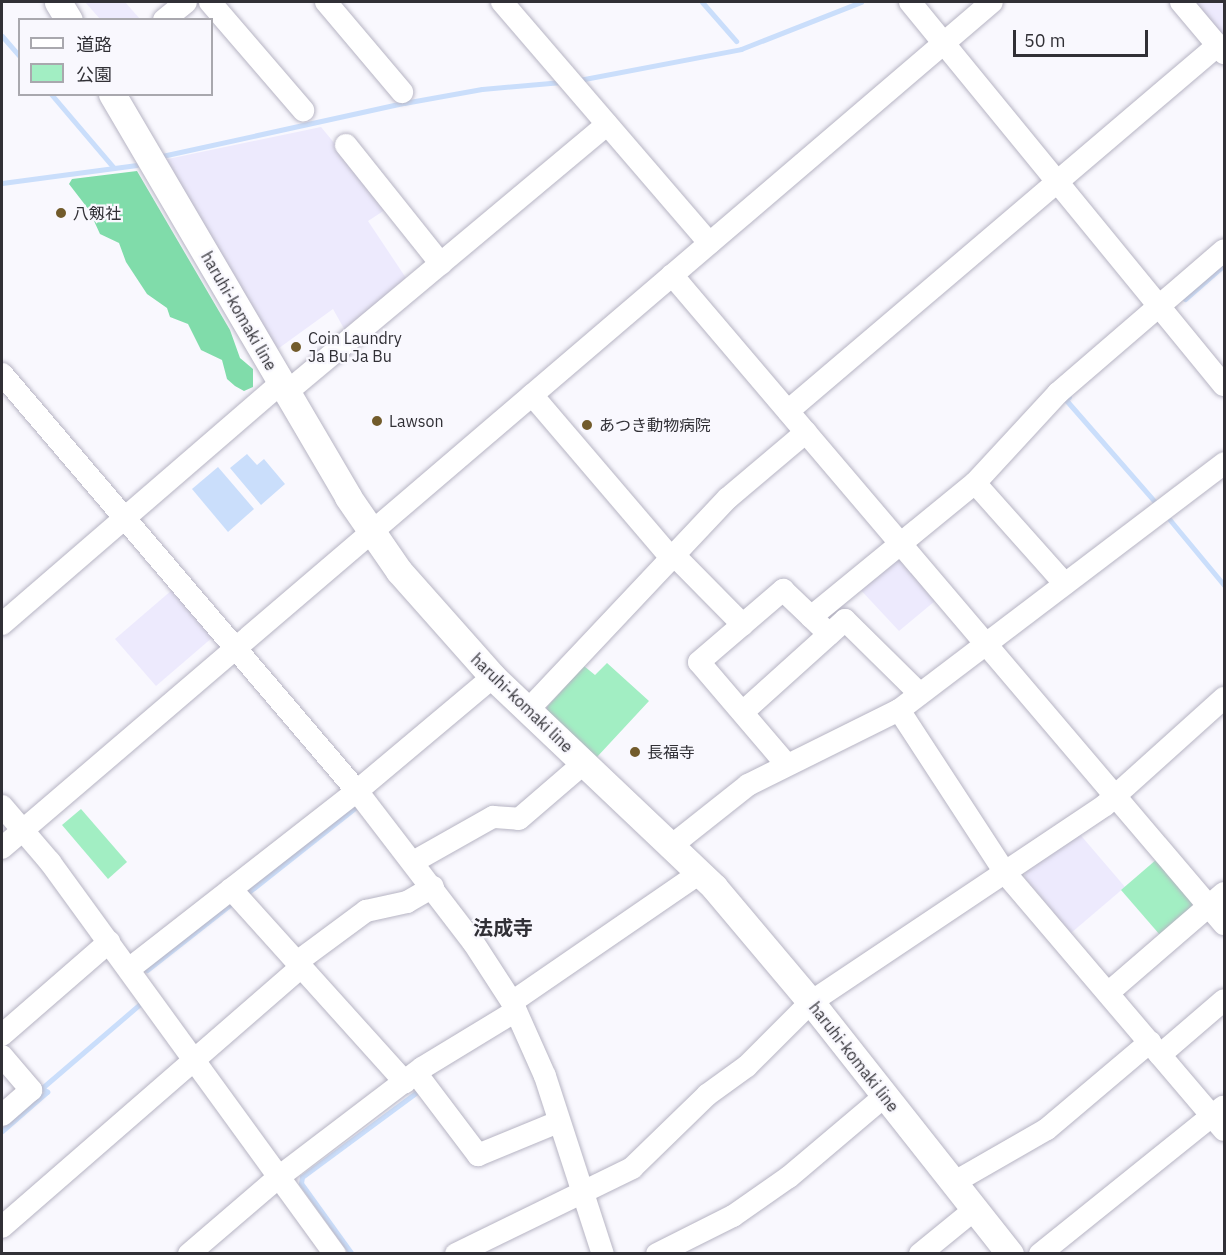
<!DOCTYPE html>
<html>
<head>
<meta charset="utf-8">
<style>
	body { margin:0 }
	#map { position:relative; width:1226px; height:1255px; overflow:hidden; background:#f9f8fe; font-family:"IBM Plex Sans","Noto Sans JP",sans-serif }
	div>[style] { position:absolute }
	.built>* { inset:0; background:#edeafd }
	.green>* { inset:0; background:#a2eec3 }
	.forest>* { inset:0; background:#80dcaa }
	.water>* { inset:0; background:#cadefb }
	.stream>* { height:5px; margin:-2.5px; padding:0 2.5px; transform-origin:2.5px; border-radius:2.5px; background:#cadefb }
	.roads { filter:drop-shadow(0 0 2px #b6b4c3) drop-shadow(0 0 2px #b6b4c3) }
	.minor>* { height:22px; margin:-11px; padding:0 11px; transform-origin:11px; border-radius:11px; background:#fff }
	.major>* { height:27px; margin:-13.5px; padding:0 13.5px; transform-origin:13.5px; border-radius:13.5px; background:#fff }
	.dots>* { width:16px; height:16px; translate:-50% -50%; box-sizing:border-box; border:3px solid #f9f8fe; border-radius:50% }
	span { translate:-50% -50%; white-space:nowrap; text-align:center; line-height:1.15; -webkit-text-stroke:4.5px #f9f8fe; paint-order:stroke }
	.poi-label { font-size:16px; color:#313036 }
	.left { translate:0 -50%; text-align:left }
	.street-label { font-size:16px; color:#313036 }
	.quarter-label { font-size:20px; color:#313036; font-weight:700 }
	.frame { position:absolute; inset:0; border:3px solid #313036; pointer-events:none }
	.legend { position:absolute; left:18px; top:18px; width:195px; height:78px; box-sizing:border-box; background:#f9f8fe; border:2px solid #a9a8ae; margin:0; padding:8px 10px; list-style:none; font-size:18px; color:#313036 }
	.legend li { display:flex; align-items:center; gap:12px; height:30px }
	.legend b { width:30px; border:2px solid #a9a8ae }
	.scale { position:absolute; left:1013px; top:30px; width:135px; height:27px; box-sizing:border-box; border:3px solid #313036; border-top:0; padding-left:8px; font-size:18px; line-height:21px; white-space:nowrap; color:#313036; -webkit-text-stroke:4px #f9f8fe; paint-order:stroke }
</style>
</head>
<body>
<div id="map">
	<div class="built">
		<i style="clip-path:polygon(85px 2px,125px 2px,140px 19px,100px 19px)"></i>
		<i style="clip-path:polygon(1189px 2px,1224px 2px,1224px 43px)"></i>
		<i style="clip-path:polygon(321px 127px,388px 208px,368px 221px,408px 281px,347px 334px,333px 309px,275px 351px,163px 160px)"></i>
		<i style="clip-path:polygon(898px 558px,935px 601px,899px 631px,857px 586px)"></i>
		<i style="clip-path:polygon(172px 590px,213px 637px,156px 686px,115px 639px)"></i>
		<i style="clip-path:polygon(1078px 832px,1125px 887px,1071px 933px,1025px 878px,1026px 867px)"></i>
	</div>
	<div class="green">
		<i style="clip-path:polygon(607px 663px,649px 701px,597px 757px,547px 711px,547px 707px,584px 666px,595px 675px)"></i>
		<i style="clip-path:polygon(81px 809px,127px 862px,108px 879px,62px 825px)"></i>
		<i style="clip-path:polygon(1157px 859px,1192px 901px,1192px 909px,1160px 935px,1121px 890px)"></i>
	</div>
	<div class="forest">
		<i style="clip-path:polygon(137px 171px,230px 330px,240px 358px,253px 369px,253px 387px,244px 391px,235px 386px,227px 379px,222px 360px,201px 350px,188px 324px,170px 317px,167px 308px,147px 294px,126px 262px,119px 243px,100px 234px,89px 210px,69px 184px,72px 179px)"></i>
	</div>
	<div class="water">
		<i style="clip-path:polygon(247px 454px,257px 465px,264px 459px,285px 484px,261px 505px,230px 468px)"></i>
		<i style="clip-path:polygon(218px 467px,254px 509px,228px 532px,192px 489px)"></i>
	</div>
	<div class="stream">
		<i style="left:702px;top:2px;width:52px;rotate:48.9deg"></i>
		<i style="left:2px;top:36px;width:28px;rotate:49deg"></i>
		<i style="left:579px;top:80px;width:165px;rotate:-10.8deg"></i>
		<i style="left:741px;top:49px;width:129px;rotate:-21.4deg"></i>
		<i style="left:51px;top:94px;width:97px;rotate:49.6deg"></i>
		<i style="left:162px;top:156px;width:248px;rotate:-12.4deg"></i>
		<i style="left:404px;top:103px;width:79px;rotate:-10.2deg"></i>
		<i style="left:482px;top:89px;width:80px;rotate:-5deg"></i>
		<i style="left:2px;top:183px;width:136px;rotate:-7.6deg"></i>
		<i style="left:1185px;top:299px;width:52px;rotate:-41.1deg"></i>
		<i style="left:1069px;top:397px;width:4px;rotate:135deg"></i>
		<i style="left:1066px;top:400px;width:135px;rotate:48.9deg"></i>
		<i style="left:1170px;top:520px;width:85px;rotate:50.3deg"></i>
		<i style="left:245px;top:895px;width:142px;rotate:-38.4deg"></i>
		<i style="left:147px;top:970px;width:108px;rotate:-38.2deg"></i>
		<i style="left:2px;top:1131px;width:60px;rotate:-40.9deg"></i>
		<i style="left:47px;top:1092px;width:6px;rotate:-141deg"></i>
		<i style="left:42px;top:1088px;width:128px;rotate:-40.6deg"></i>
		<i style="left:352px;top:1254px;width:87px;rotate:-125.7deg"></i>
		<i style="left:301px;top:1183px;width:6px;rotate:-81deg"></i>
		<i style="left:302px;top:1177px;width:143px;rotate:-36.5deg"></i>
	</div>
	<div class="roads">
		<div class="minor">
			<i style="left:210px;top:2px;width:143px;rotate:49.3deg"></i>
			<i style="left:326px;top:2px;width:118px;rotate:49.8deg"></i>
			<i style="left:502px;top:2px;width:318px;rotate:49.3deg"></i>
			<i style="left:910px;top:2px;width:495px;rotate:50.7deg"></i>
			<i style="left:1181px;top:2px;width:67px;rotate:49.9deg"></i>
			<i style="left:164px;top:20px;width:28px;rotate:-39deg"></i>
			<i style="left:346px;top:145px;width:152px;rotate:51.4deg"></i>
			<i style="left:672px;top:275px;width:852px;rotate:49.62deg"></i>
			<i style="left:2px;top:374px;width:548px;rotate:49.59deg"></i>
			<i style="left:357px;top:791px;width:190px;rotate:52.5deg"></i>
			<i style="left:473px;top:942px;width:72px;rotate:57deg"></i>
			<i style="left:512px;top:1002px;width:81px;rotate:66deg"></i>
			<i style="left:545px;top:1076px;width:187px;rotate:72deg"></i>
			<i style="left:287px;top:392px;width:417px;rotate:-39.9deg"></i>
			<i style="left:532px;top:395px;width:214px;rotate:49.5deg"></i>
			<i style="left:788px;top:411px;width:565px;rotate:-40.4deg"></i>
			<i style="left:975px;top:483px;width:135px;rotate:48.3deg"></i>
			<i style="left:674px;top:555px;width:98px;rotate:45.4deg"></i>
			<i style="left:811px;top:617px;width:212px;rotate:-39.3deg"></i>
			<i style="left:975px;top:483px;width:122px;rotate:-47.3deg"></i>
			<i style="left:1058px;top:393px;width:219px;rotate:-40.7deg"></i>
			<i style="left:2px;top:624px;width:369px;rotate:-40.8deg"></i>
			<i style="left:528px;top:710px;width:291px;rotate:-46.7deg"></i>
			<i style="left:728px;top:498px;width:102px;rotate:-40.2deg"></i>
			<i style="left:899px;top:710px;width:196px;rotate:56.9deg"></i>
			<i style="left:1006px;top:874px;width:336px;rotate:49.6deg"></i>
			<i style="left:744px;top:711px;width:136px;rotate:-42deg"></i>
			<i style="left:845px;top:620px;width:105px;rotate:44.6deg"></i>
			<i style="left:787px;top:765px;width:135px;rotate:-130.5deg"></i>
			<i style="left:699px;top:662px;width:111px;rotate:-40.6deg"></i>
			<i style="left:783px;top:590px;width:64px;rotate:43.7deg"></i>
			<i style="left:2px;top:806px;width:74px;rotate:49.4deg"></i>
			<i style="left:50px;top:862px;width:485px;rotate:54deg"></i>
			<i style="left:671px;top:846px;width:98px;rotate:-38.4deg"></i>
			<i style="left:748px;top:785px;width:169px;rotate:-26.4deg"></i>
			<i style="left:899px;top:710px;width:408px;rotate:-37.2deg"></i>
			<i style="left:2px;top:848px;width:1302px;rotate:-40.52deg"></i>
			<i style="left:413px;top:862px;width:92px;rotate:-29.4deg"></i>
			<i style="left:493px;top:817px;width:26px;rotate:4deg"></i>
			<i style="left:519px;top:819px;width:86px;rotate:-40.7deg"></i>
			<i style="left:231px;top:889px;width:260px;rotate:48deg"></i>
			<i style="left:297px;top:962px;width:86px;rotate:-36.5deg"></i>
			<i style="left:366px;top:911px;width:42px;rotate:-12.4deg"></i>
			<i style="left:407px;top:902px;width:30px;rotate:-30deg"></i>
			<i style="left:129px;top:969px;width:289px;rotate:-38deg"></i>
			<i style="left:357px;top:791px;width:177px;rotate:-40deg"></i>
			<i style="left:1108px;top:993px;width:153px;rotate:-40.8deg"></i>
			<i style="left:512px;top:1002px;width:228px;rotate:-34.5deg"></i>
			<i style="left:2px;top:1035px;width:142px;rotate:-41deg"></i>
			<i style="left:1160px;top:1055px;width:84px;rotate:-40.7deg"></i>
			<i style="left:2px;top:1056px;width:45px;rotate:49.5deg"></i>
			<i style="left:31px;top:1090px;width:38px;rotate:139deg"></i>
			<i style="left:416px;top:1073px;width:103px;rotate:52.9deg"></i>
			<i style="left:478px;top:1155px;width:87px;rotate:-22.4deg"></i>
			<i style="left:953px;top:1183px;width:108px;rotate:-29.9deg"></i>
			<i style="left:1047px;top:1129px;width:135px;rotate:-40.2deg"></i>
			<i style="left:2px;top:1227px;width:396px;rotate:-41deg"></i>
			<i style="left:189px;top:1254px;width:120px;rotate:-40.6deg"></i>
			<i style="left:280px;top:1176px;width:178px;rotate:-37.3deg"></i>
			<i style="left:422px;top:1068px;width:108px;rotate:-31.3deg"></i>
			<i style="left:456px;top:1254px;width:196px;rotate:-26deg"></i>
			<i style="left:632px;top:1168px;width:105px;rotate:-44.2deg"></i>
			<i style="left:707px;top:1095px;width:49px;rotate:-35.9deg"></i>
			<i style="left:747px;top:1066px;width:91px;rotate:-45deg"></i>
			<i style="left:811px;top:1002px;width:354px;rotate:-33.8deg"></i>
			<i style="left:1105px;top:805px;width:160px;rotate:-42deg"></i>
			<i style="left:657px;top:1254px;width:85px;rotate:-26.6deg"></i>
			<i style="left:733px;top:1216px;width:68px;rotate:-34.9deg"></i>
			<i style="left:789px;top:1177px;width:126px;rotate:-40.2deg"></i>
			<i style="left:920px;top:1254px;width:70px;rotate:-39.2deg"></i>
			<i style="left:1040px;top:1254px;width:235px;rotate:-38.8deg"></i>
		</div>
		<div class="major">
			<i style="left:58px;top:2px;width:21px;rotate:59deg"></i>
			<i style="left:112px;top:94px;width:467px;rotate:59.6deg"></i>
			<i style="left:348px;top:497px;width:90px;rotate:55.4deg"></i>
			<i style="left:399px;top:571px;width:142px;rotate:48.4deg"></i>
			<i style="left:493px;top:677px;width:305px;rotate:43.5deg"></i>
			<i style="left:714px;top:887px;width:150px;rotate:49.9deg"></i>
			<i style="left:811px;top:1002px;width:321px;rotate:51.7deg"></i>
		</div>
	</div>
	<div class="dots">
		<i style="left:61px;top:213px;background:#725b2b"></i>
		<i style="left:296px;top:347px;background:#725b2b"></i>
		<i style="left:377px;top:421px;background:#725b2b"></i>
		<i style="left:587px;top:425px;background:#725b2b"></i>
		<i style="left:635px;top:752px;background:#725b2b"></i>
	</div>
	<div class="poi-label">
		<span class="left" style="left:73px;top:213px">八剱社</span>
		<span class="left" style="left:308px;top:347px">Coin Laundry<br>Ja Bu Ja Bu</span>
		<span class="left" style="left:389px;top:421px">Lawson</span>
		<span class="left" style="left:599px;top:425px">あつき動物病院</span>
		<span class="left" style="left:647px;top:752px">長福寺</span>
	</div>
	<div class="street-label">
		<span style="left:239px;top:311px;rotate:60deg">haruhi-komaki line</span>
		<span style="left:522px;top:703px;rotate:44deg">haruhi-komaki line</span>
		<span style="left:854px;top:1057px;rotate:52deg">haruhi-komaki line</span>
	</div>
	<div class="quarter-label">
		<span style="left:503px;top:927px">法成寺</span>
	</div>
	<div class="frame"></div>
	<ul class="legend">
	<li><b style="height:8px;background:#fff"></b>道路</li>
	<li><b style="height:16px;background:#a2eec3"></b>公園</li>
	</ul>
	<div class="scale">50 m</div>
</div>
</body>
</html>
